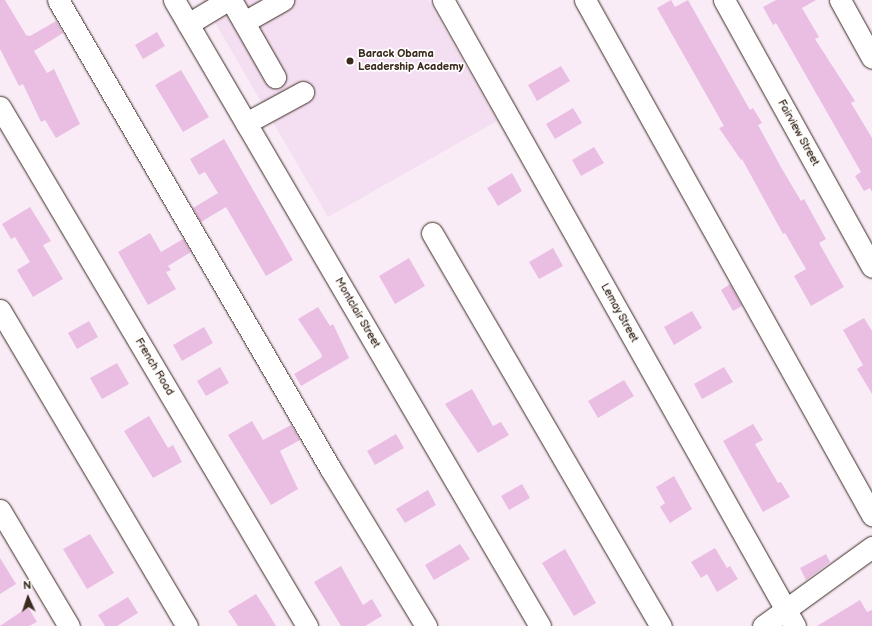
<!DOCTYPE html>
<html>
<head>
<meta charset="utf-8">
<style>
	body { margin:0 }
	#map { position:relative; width:872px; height:626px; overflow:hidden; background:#f9ecf7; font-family:"Balsamiq Sans",sans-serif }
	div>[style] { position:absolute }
	.built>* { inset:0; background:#f4def1 }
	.building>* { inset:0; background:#eabee3 }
	.roads { filter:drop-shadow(0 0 1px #3b2a1e) drop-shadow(0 0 1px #3b2a1e) }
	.minor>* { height:21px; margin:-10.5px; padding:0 10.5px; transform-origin:10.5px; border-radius:10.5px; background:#fff }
	.dots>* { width:11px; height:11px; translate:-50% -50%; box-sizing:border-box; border:2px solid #fff; border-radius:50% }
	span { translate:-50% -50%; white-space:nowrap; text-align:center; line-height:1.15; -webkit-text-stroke:3.5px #fff; paint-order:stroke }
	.poi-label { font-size:11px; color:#3b2a1e; font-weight:700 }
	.left { translate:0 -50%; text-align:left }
	.street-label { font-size:11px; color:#3b2a1e }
	.north { position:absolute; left:8px; top:578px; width:40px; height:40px; -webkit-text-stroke:3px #fff; paint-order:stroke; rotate:357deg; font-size:11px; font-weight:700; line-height:16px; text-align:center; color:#3b2a1e }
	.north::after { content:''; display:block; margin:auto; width:14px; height:18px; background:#3b2a1e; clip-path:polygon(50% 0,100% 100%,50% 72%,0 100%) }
</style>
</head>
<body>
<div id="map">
	<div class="built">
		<i style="clip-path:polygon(202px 0,428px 0,497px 121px,328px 217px)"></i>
	</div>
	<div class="building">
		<i style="clip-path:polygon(0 0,5px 0,26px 35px,30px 36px,56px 21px,63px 33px,34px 51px,47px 73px,54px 69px,80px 124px,56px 138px,45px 120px,41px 122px,23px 84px,19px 86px,0 49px)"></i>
		<i style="clip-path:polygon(671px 0,675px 7px,688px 0,750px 110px,753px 108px,762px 123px,758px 125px,782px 169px,801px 201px,804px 199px,826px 239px,819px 243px,844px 287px,811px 306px,794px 276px,806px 269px,785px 233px,783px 234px,742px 159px,741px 160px,719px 128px,724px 126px,657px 8px)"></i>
		<i style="clip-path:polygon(776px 0,816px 0,802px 8px,819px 37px,815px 39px,855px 101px,851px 103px,872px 138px,872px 192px,870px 188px,864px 191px,855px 176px,861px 172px,776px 23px,773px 25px,763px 7px)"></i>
		<i style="clip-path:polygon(157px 32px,165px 46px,143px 59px,135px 45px)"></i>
		<i style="clip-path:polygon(561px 66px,570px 81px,537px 101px,528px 85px)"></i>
		<i style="clip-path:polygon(181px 70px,209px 117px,183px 132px,155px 85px)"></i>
		<i style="clip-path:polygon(573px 108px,582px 123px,555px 139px,546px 124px)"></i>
		<i style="clip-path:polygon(224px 139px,293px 260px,266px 276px,226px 207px,201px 222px,193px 208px,218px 193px,205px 172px,199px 175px,190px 159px)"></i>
		<i style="clip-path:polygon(594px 147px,604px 163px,581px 176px,572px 160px)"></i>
		<i style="clip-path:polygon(512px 173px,522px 191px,498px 206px,487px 188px)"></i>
		<i style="clip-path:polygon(30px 207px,51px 241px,43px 245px,63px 279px,33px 297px,17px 270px,30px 262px,15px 237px,11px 239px,2px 224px)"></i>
		<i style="clip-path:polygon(150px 233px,161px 252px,183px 239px,191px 252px,168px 266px,171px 270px,166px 272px,176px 289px,148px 305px,118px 252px)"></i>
		<i style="clip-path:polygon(553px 248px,563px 266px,539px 279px,529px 262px)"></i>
		<i style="clip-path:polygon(409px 258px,425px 286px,395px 304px,379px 276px)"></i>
		<i style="clip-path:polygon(730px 284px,742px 306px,733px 311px,721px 290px)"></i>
		<i style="clip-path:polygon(318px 307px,330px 326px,333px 324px,349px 358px,301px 386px,294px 374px,321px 358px,322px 355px,298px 319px)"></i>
		<i style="clip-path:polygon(692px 311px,702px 328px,674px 345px,664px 327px)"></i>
		<i style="clip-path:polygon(864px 318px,872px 331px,872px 394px,857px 369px,863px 365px,843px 330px)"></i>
		<i style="clip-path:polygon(89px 321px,98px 337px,77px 349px,68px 333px)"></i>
		<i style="clip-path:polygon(204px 327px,213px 343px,182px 361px,173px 345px)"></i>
		<i style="clip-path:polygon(117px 363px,129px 384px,102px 399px,90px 378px)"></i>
		<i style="clip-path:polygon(220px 367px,229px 383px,206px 396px,197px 381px)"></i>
		<i style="clip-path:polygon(724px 367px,733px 382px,702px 399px,694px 384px)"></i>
		<i style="clip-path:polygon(624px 380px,634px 396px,598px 418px,588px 401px)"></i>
		<i style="clip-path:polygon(472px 389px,493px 426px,501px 422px,509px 435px,478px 453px,445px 404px)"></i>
		<i style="clip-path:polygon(149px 416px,168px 448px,173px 445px,182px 462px,153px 478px,124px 431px)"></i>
		<i style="clip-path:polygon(252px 421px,263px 440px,291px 425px,300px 440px,280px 451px,298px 489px,271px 505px,228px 435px)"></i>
		<i style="clip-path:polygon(753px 424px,763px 440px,755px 444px,778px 483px,781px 482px,790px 497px,763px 512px,723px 441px)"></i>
		<i style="clip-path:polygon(396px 434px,404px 448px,375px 465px,367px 451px)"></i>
		<i style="clip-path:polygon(674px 476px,692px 509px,670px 523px,660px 507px,665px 503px,656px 487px)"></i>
		<i style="clip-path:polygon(522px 484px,530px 498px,509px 510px,501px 496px)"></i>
		<i style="clip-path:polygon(428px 490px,436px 505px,405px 523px,396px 509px)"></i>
		<i style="clip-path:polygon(90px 534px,114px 573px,87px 589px,63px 549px)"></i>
		<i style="clip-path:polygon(460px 544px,470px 559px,434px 580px,425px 565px)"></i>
		<i style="clip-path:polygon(715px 548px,727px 568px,730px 566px,738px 579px,717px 592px,707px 574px,701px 578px,691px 562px)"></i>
		<i style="clip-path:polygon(565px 549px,596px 603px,574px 616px,542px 563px)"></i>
		<i style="clip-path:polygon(826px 554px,830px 562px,806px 580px,800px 568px)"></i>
		<i style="clip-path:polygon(0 558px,16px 584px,0 594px)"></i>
		<i style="clip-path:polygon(341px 566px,363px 605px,372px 599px,382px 616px,365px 626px,341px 626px,314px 582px)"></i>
		<i style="clip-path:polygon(256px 594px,270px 616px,276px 626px,238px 626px,228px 611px)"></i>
		<i style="clip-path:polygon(128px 597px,138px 613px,117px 626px,105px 626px,98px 615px)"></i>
		<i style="clip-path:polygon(860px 600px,867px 612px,872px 610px,872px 626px,817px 626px)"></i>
		<i style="clip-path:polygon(28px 607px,37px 622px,29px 626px,0 626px)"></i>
	</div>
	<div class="roads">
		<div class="minor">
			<i style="left:58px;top:0;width:541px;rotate:59.83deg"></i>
			<i style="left:330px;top:468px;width:185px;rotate:58.7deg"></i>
			<i style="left:174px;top:0;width:725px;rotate:59.69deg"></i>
			<i style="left:231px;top:0;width:89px;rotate:60.3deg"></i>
			<i style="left:443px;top:0;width:718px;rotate:60.65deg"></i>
			<i style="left:585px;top:0;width:590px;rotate:60.87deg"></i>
			<i style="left:724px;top:0;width:305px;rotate:61deg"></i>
			<i style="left:840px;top:0;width:66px;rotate:61.1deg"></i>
			<i style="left:244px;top:22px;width:45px;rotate:-29.4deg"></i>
			<i style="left:188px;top:24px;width:47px;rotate:-31deg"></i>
			<i style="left:0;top:107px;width:603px;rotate:59.39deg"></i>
			<i style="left:246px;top:123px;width:65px;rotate:-28.5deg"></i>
			<i style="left:432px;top:233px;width:455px;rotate:59.8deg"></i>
			<i style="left:0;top:310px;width:367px;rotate:59.4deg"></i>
			<i style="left:0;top:510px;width:135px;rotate:59.3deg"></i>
			<i style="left:763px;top:626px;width:135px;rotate:-35.9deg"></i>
		</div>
	</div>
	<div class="dots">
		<i style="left:350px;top:61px;background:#3b2a1e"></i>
	</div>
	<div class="poi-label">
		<span class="left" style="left:358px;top:61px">Barack Obama<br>Leadership Academy</span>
	</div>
	<div class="street-label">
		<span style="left:798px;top:133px;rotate:61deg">Fairview Street</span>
		<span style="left:357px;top:313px;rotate:60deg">Montclair Street</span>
		<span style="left:619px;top:313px;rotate:61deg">Lemay Street</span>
		<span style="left:154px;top:367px;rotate:59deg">French Road</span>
	</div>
	<div class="north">N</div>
</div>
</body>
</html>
